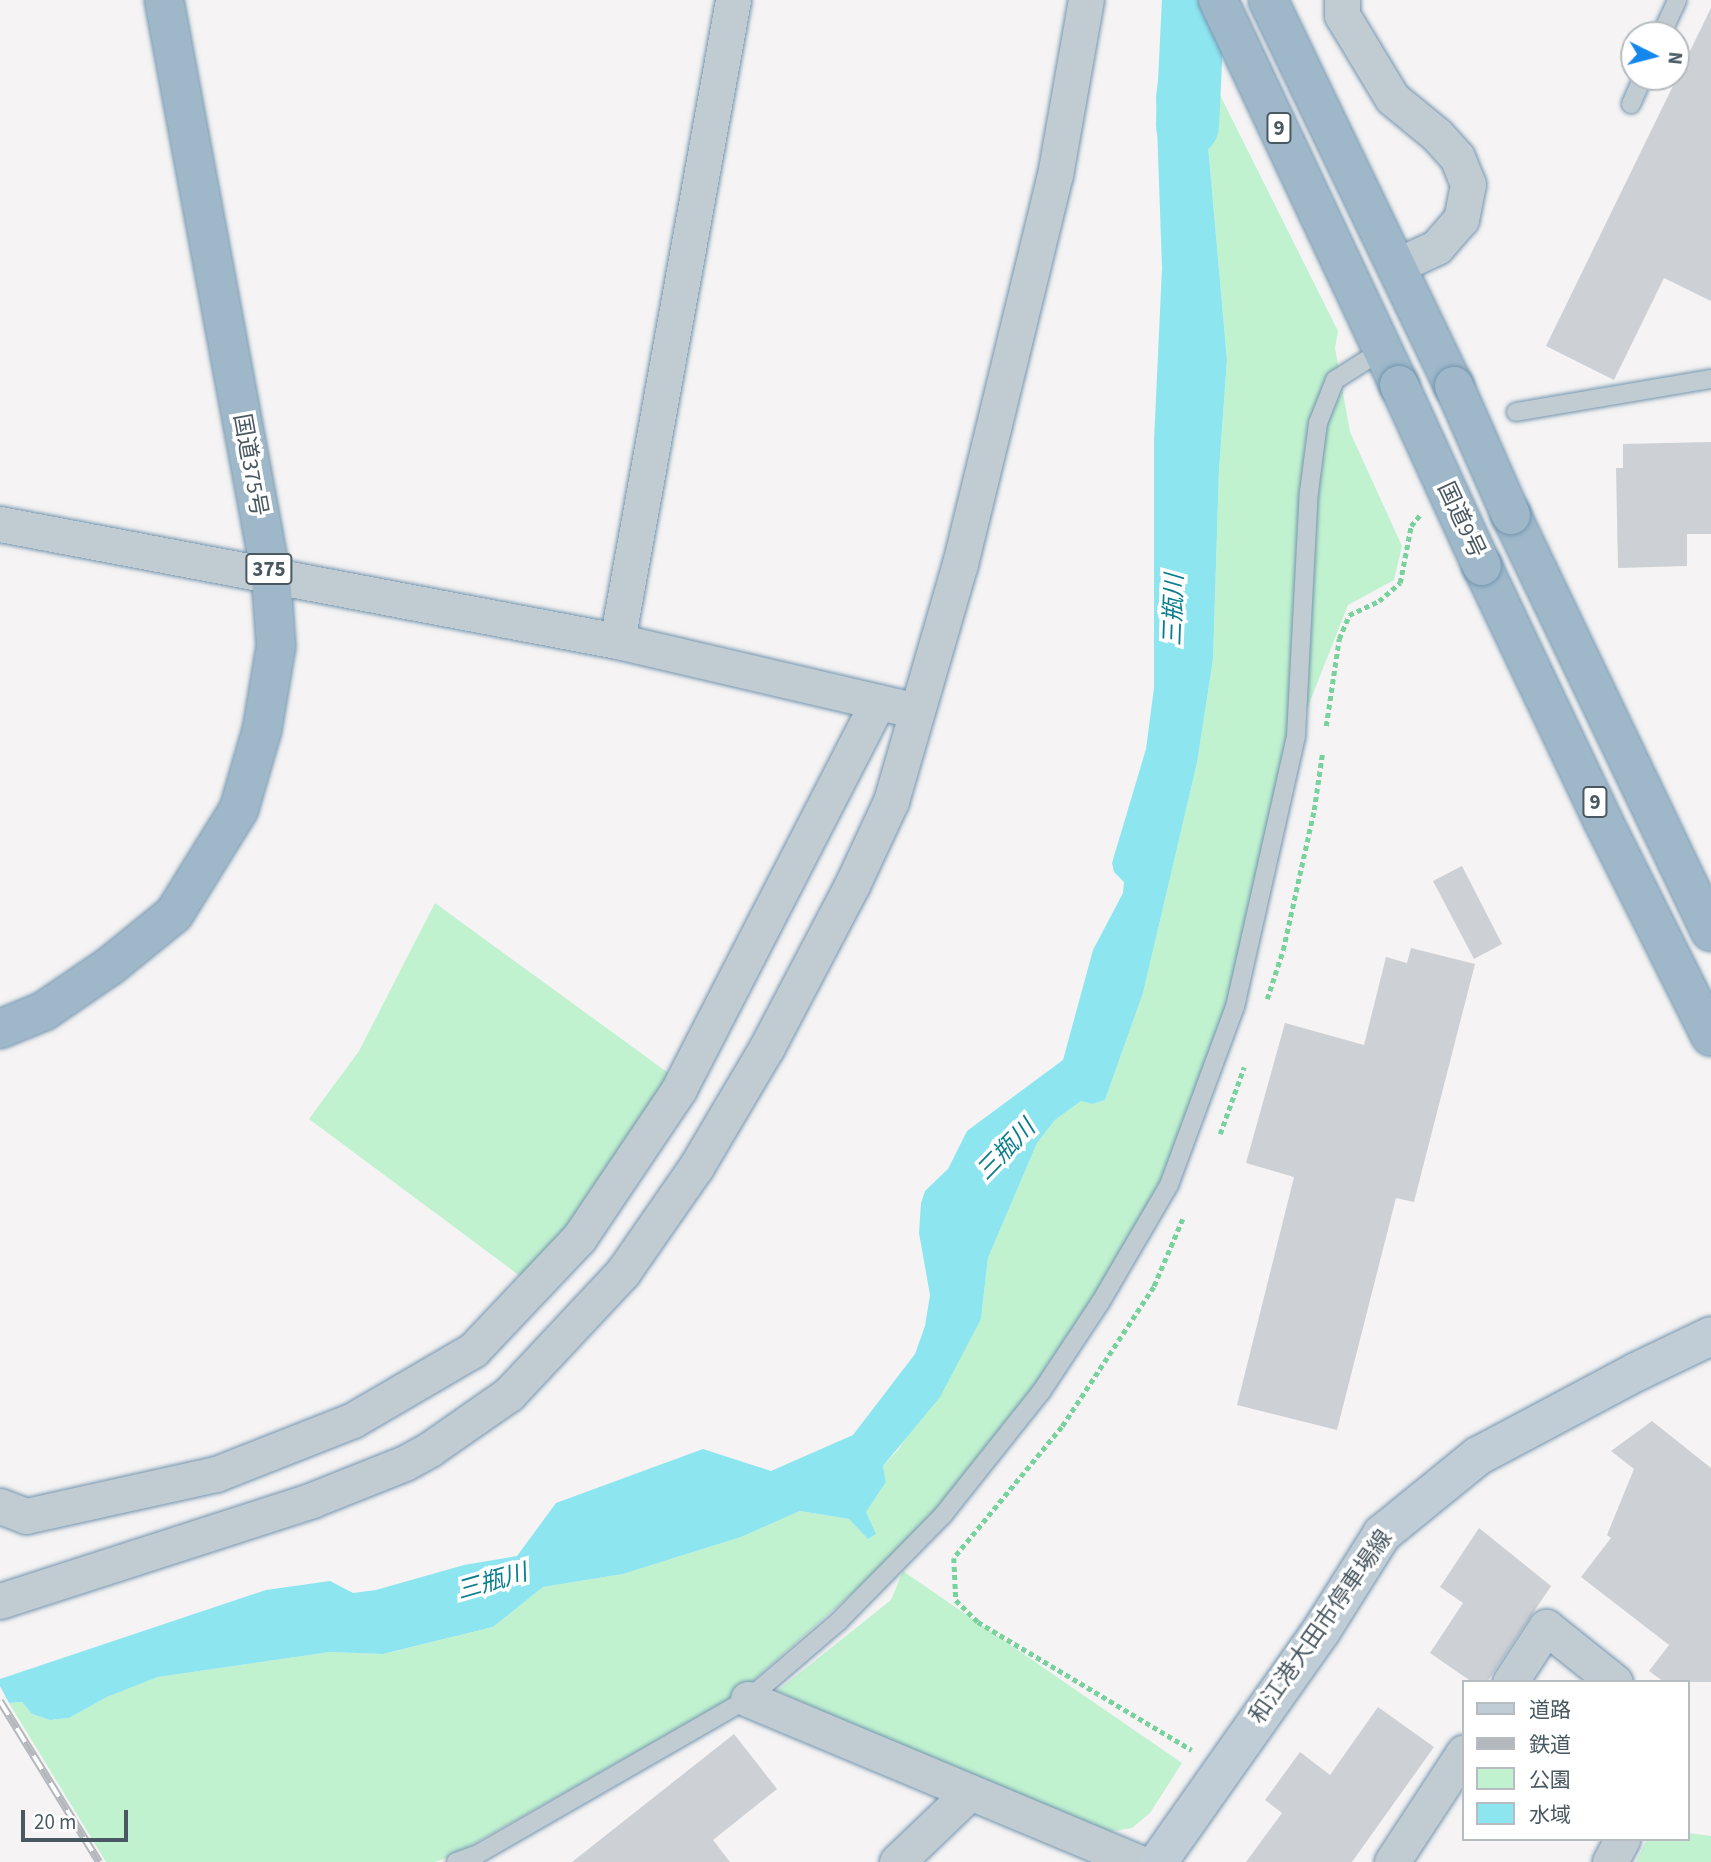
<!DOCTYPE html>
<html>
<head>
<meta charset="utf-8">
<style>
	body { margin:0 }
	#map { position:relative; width:1711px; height:1862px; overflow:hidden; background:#f5f3f3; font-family:"Source Sans 3","Noto Sans JP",sans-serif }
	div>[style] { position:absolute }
	.green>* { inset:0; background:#c1f2d0 }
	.water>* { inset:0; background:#8de5f0 }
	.river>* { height:63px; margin:-31.5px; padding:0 31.5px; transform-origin:31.5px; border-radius:31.5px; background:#8de5f0 }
	.building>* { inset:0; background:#cdd0d5 }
	.path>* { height:4.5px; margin-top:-2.25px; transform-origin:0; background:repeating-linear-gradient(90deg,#77d29d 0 5px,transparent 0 8.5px) }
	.roads { filter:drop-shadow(0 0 2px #7495ae) drop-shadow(0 0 2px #7495ae) }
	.service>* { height:18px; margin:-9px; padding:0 9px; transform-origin:9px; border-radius:9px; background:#c0cbd2 }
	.minor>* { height:35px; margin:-17.5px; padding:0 17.5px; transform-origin:17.5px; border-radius:17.5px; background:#c0cbd2 }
	.secondary>* { height:38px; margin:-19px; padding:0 19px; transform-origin:19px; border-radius:19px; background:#c0cdd6 }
	.trunk>* { height:38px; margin:-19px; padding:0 19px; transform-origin:19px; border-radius:19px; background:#9eb8ca }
	.rail>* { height:8px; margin-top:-4px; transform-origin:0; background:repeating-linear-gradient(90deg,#fff 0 16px,#b4b8bd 0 32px); box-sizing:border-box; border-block:2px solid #b4b8bd }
	.bridges { filter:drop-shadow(0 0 2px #7495ae) drop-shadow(0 0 2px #7495ae) }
	.trunk-bridge>* { height:38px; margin:-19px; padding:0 19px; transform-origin:19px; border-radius:19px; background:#9eb8ca }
	span { translate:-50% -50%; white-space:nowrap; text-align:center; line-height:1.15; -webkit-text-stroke:7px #fff; paint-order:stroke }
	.shield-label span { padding:2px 5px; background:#fff; border:2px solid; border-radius:5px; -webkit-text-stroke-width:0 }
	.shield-label { font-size:21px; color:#495861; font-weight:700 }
	.street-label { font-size:23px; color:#495861 }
	.water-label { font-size:24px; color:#0a7e8e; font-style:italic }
	.legend { position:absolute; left:1462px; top:1680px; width:228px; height:161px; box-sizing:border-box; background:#fff; border:2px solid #b6bcc0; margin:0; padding:9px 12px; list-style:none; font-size:21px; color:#495861 }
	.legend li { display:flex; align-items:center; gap:14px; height:35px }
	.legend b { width:35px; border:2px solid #b6bcc0 }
	.north { position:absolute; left:1620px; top:21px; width:70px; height:70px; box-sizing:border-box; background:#fff; border:2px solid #b6bcc0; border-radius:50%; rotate:96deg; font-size:19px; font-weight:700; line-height:28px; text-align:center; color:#495861 }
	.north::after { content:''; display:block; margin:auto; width:24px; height:32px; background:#1487ed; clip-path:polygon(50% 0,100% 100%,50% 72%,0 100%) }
	.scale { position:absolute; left:21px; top:1810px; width:107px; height:32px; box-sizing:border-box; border:4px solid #495861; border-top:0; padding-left:9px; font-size:21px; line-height:24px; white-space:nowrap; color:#495861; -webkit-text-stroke:5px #fff; paint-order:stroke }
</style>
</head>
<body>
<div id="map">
	<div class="green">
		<i style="clip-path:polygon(1208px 71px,1338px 331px,1335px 348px,1350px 432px,1402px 546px,1394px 580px,1348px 605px,1279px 780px,1227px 1012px,1191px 1118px,1138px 1230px,1031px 1395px,930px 1519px,882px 1567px,738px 1694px,454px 1855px,435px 1862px,106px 1862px,9px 1703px,22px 1702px,32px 1714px,50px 1720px,69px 1718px,107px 1697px,158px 1677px,330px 1652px,384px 1654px,493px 1627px,543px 1587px,623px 1574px,741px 1537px,800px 1511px,849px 1519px,868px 1538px,866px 1512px,886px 1482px,883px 1466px,898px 1450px,981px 1319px,988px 1258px,1037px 1143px,1055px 1120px,1081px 1101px,1092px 1104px,1105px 1100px,1143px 993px,1197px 763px,1213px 659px,1219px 470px,1227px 360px,1204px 100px)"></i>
		<i style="clip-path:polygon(435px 903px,671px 1075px,609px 1179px,524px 1279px,309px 1119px,359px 1051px)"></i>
		<i style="clip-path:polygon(903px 1571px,1182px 1763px,1150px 1813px,1132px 1828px,1096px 1834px,777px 1691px,891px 1600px)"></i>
		<i style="clip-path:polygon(1688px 1833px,1711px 1836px,1711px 1862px,1636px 1862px,1647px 1839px,1688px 1839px)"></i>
	</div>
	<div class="water">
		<i style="clip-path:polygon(1168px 0,1172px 0,1208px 71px,1204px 100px,1227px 360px,1219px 470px,1213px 659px,1197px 763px,1143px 993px,1105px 1100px,1092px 1104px,1081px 1101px,1055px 1120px,1037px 1143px,988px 1258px,981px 1319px,940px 1397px,883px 1466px,886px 1482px,866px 1512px,876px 1534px,868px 1539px,849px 1519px,800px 1511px,741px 1537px,623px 1574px,543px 1587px,493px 1627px,383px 1654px,330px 1652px,158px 1677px,107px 1697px,69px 1718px,50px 1720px,32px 1714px,22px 1702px,9px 1703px,0 1686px,0 1679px,266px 1590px,330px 1581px,353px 1593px,376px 1590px,464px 1565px,517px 1556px,556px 1503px,703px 1449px,771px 1471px,853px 1435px,915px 1354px,925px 1326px,930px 1295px,919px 1233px,921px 1203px,925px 1191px,948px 1169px,967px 1131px,1063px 1060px,1093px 950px,1123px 893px,1124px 882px,1114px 872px,1112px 863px,1146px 749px,1154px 688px,1154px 441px,1162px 268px,1156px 97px)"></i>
	</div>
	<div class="river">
		<i style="left:1187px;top:125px;width:125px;rotate:-87.3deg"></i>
	</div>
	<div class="building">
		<i style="clip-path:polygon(1711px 8px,1711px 301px,1664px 278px,1614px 380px,1546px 346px)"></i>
		<i style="clip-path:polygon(1711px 442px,1711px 534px,1687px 534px,1687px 566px,1618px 568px,1616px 468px,1623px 468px,1623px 444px)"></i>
		<i style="clip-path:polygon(1462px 866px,1502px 944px,1474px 959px,1433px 881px)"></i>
		<i style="clip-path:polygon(1411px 948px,1475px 964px,1414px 1202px,1396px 1198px,1337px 1430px,1237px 1405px,1294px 1177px,1246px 1163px,1285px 1023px,1364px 1045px,1386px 957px,1407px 963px)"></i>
		<i style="clip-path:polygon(1652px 1421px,1711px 1468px,1711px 1682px,1664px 1682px,1649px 1671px,1669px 1645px,1581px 1577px,1611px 1538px,1607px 1535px,1634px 1469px,1611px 1451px)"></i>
		<i style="clip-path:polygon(1479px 1528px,1551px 1586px,1487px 1682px,1472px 1682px,1430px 1653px,1463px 1603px,1440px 1587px)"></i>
		<i style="clip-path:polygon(1378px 1707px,1434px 1747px,1352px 1862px,1246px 1862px,1282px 1813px,1265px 1800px,1300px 1752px,1330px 1775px)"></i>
		<i style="clip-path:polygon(734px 1734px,777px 1789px,713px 1840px,730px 1862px,572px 1862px)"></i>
	</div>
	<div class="path">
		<i style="left:1326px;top:726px;width:88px;rotate:-81.5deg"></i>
		<i style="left:1339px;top:639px;width:26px;rotate:-67deg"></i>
		<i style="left:1349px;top:615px;width:33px;rotate:-25deg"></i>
		<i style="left:1379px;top:601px;width:28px;rotate:-41deg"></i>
		<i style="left:1400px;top:583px;width:58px;rotate:-79.1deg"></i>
		<i style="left:1411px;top:526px;width:14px;rotate:-51deg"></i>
		<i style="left:1267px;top:999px;width:52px;rotate:-71.9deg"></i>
		<i style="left:1283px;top:950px;width:143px;rotate:-77.5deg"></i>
		<i style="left:1314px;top:810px;width:56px;rotate:-81.7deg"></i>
		<i style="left:1220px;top:1134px;width:71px;rotate:-70.3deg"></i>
		<i style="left:1183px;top:1219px;width:74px;rotate:113.1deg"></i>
		<i style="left:1154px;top:1287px;width:168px;rotate:123.3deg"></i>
		<i style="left:1062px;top:1427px;width:170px;rotate:129.5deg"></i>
		<i style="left:954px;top:1558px;width:42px;rotate:87.3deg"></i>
		<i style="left:956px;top:1600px;width:31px;rotate:45deg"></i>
		<i style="left:978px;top:1622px;width:249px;rotate:30.9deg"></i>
	</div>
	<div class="roads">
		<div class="service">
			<i style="left:1661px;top:35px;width:38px;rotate:-65deg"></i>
			<i style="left:1631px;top:104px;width:30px;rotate:-66deg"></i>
			<i style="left:1516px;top:412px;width:198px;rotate:-9.6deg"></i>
			<i style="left:456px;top:1862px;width:23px;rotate:-20deg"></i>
			<i style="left:478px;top:1854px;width:311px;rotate:-29.9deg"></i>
			<i style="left:748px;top:1699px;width:120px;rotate:-40.6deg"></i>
			<i style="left:839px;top:1621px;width:148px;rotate:-45.5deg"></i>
			<i style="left:943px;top:1515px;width:157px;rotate:-51.5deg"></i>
			<i style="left:1041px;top:1392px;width:107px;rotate:-56.5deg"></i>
			<i style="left:1100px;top:1303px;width:137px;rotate:-59.7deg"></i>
			<i style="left:1169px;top:1185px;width:190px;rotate:-69.7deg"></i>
			<i style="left:1235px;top:1007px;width:278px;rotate:-77.3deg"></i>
			<i style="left:1296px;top:736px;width:244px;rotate:-87deg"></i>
			<i style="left:1309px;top:492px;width:70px;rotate:-82.6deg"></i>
			<i style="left:1318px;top:423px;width:46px;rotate:-68.4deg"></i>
			<i style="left:1335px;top:380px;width:58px;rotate:-32.3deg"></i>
		</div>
		<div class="minor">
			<i style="left:1342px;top:0;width:15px;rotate:90deg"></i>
			<i style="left:1342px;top:15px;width:97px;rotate:58.9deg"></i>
			<i style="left:1392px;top:98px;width:58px;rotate:39.4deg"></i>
			<i style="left:1437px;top:135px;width:30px;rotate:48deg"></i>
			<i style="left:1457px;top:157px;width:29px;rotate:68deg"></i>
			<i style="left:1468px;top:184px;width:36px;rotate:101deg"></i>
			<i style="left:1461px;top:219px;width:37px;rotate:131deg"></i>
			<i style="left:1437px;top:247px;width:45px;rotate:155.1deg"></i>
			<i style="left:0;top:524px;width:628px;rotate:10.74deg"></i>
			<i style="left:617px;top:641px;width:651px;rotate:-79.74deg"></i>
			<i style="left:617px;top:641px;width:291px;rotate:13.1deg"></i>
			<i style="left:0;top:1506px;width:28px;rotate:21deg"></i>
			<i style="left:26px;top:1516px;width:195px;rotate:-12.5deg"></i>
			<i style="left:216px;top:1474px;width:147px;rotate:-21.5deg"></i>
			<i style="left:353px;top:1420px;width:139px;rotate:-30.3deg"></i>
			<i style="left:473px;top:1350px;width:154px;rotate:-46.6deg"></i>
			<i style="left:579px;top:1238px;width:179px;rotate:-56.1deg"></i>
			<i style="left:679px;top:1089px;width:435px;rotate:-62.8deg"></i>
			<i style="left:0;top:1601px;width:328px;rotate:-17.9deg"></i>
			<i style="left:312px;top:1500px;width:100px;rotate:-21.7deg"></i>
			<i style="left:405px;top:1463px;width:29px;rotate:-29deg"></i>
			<i style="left:430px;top:1449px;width:96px;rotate:-34.8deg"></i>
			<i style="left:509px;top:1394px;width:167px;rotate:-46.9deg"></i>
			<i style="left:623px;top:1272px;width:128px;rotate:-55.2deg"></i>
			<i style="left:696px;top:1167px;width:139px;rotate:-59.4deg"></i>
			<i style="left:767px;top:1047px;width:183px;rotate:-62.3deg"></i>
			<i style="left:852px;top:885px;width:93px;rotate:-65.1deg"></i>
			<i style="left:891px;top:801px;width:247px;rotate:-73.8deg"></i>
			<i style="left:960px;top:564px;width:400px;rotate:-76.3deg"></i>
			<i style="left:1055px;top:175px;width:178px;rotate:-80deg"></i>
			<i style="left:1510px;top:1682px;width:66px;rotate:-56.8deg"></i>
			<i style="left:1546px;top:1627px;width:88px;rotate:38.6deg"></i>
			<i style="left:748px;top:1699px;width:422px;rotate:22.7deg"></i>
			<i style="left:897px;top:1862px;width:101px;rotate:-43.8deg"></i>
			<i style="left:1392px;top:1862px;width:131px;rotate:-56.8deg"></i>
			<i style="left:1610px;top:1862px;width:26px;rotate:-62deg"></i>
		</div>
		<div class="secondary">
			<i style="left:1158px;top:1862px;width:283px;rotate:-54.8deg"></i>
			<i style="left:1321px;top:1631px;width:115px;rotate:-57.8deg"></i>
			<i style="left:1382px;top:1534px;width:124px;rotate:-39.1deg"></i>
			<i style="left:1478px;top:1456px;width:179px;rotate:-28deg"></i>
			<i style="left:1636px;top:1372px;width:83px;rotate:-25.6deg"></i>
		</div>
		<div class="trunk">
			<i style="left:1218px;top:0;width:425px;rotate:64.8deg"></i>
			<i style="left:1268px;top:0;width:428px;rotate:64.3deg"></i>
			<i style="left:1511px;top:515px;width:462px;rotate:64.4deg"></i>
			<i style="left:1482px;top:566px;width:282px;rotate:64.6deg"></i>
			<i style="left:1603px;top:821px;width:241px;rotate:63.4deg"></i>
			<i style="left:0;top:1029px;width:48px;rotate:-22.2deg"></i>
			<i style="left:44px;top:1011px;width:80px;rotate:-34.3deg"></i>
			<i style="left:110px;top:966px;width:82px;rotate:-39.1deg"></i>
			<i style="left:174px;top:914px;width:123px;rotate:-58.2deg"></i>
			<i style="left:239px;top:809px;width:82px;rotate:-73.8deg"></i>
			<i style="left:262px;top:730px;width:85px;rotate:-80.5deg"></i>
			<i style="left:276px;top:646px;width:70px;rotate:-94.1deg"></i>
			<i style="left:271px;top:576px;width:586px;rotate:-100.52deg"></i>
		</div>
	</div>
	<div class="rail">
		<i style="left:0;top:1701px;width:189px;rotate:58.4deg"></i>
	</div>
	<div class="bridges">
		<div class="trunk-bridge">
			<i style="left:1399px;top:385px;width:199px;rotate:65.4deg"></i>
			<i style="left:1454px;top:386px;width:141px;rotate:66.2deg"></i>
		</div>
	</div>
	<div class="shield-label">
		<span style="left:1279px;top:128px">9</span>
		<span style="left:269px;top:569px">375</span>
		<span style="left:1595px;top:802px">9</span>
	</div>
	<div class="street-label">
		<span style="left:250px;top:465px;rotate:80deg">国道375号</span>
		<span style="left:1461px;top:520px;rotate:65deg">国道9号</span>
		<span style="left:1321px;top:1627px;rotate:-55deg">和江港大田市停車場線</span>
	</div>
	<div class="water-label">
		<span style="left:1174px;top:610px;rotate:-88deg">三瓶川</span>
		<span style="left:1006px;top:1150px;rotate:-46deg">三瓶川</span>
		<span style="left:492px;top:1582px;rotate:-16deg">三瓶川</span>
	</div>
	<ul class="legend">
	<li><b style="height:9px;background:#c0cdd6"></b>道路</li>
	<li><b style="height:9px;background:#b4b8bd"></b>鉄道</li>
	<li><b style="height:19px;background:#c1f2d0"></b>公園</li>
	<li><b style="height:19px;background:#8de5f0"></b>水域</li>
	</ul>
	<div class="north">N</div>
	<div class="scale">20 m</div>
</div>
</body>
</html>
